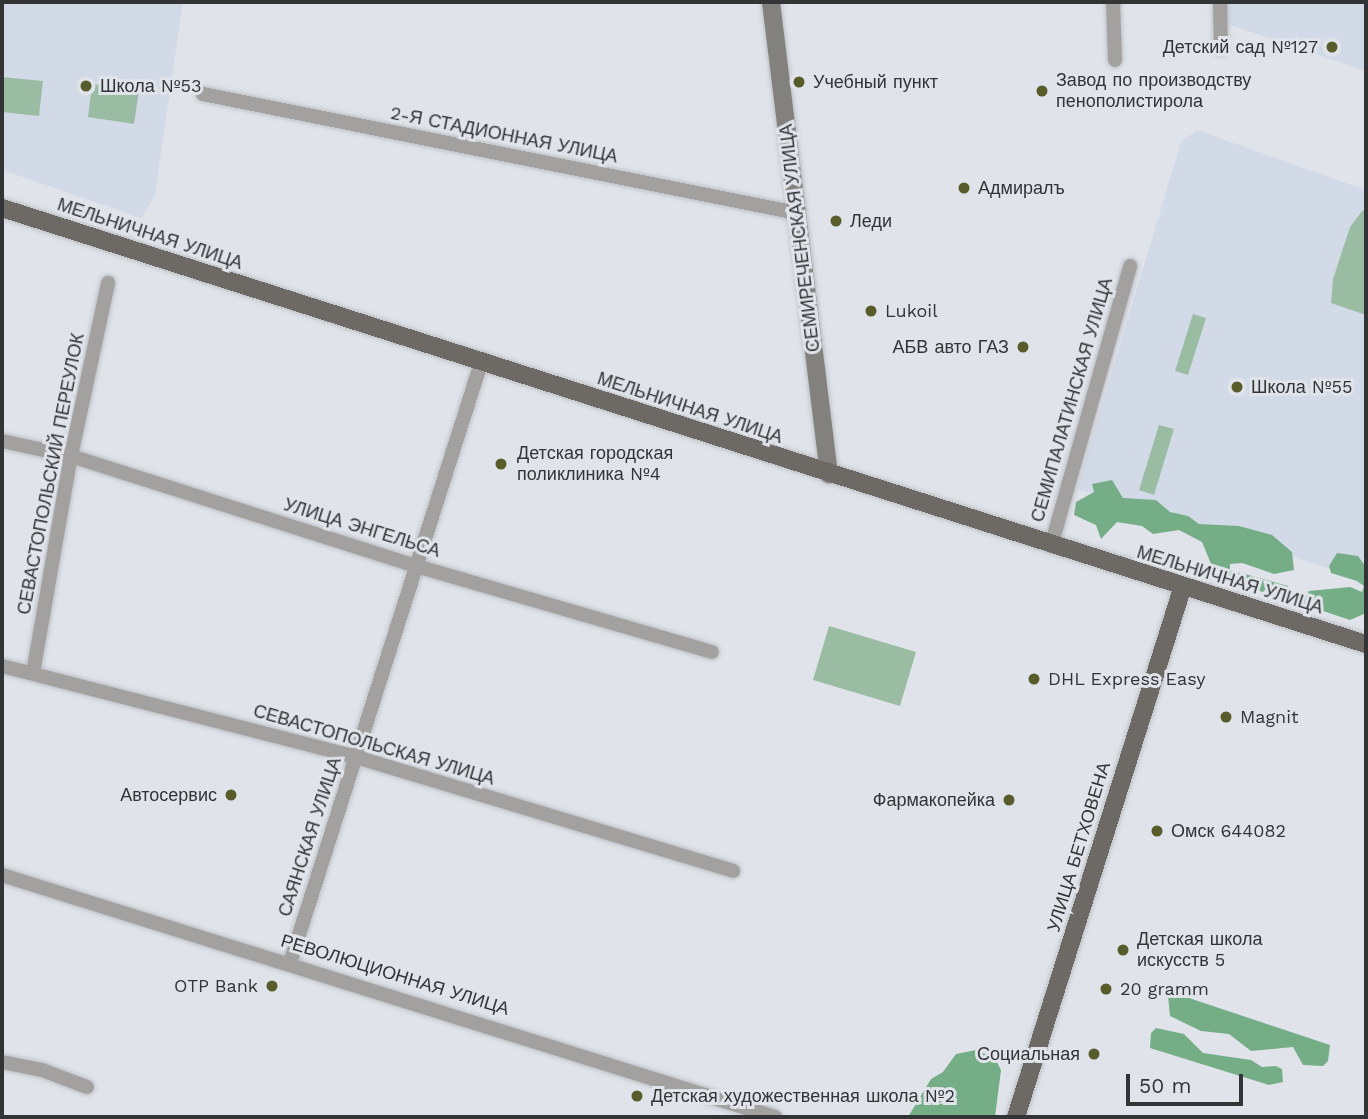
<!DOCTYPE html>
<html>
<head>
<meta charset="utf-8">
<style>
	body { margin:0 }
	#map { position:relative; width:1368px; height:1119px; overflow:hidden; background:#e0e4ea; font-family:"Work Sans",sans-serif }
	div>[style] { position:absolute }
	.built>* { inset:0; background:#d3dae7 }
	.green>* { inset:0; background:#99bca3 }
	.forest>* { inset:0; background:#74ad86 }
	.roads { filter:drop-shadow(0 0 2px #bdc1c6) drop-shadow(0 0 2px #bdc1c6) }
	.minor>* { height:14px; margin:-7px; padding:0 7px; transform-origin:7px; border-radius:7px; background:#a3a19f }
	.secondary>* { height:18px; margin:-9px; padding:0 9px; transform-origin:9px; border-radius:9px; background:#83817d }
	.primary>* { height:18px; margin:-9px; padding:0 9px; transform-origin:9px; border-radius:9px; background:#6d6a65 }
	.dots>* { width:19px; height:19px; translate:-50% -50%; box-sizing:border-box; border:4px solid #e0e4ea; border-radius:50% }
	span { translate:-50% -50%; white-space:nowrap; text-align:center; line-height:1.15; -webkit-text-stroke:6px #e0e4ea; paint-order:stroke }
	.poi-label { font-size:18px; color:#323436 }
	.right { translate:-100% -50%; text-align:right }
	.left { translate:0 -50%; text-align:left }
	.street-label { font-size:18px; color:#323436 }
	.frame { position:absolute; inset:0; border:4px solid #323436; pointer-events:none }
	.scale { position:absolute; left:1126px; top:1074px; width:117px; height:32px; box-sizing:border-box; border:4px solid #323436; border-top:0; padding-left:9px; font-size:21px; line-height:24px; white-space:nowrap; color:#323436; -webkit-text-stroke:5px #e0e4ea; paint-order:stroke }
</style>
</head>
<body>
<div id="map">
	<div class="built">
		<i style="clip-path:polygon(2px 2px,183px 2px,155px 195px,141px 218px,2px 170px)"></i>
		<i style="clip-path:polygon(1227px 2px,1366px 2px,1366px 71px,1227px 24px)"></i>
		<i style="clip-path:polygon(1197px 130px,1366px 190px,1366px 580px,1077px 489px,1181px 142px)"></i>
	</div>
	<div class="green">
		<i style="clip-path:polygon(2px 77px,43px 81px,39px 116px,2px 112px)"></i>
		<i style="clip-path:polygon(92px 84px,139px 90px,134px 124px,88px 117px)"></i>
		<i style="clip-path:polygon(1363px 210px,1366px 211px,1366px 315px,1331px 303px,1333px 279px,1350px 227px)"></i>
		<i style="clip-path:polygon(1193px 314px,1206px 318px,1188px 375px,1175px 371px)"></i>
		<i style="clip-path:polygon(1159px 425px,1174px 429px,1154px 495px,1139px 490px)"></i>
		<i style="clip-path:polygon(829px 626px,916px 652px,900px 706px,813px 680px)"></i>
	</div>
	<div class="forest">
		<i style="clip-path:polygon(1112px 480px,1123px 498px,1156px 500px,1170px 512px,1188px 516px,1199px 524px,1239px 526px,1272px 535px,1292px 552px,1294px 570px,1274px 574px,1242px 563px,1230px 564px,1230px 570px,1288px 586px,1290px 592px,1280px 598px,1216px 576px,1202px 542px,1179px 530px,1153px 534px,1142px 526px,1117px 522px,1101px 539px,1096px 525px,1074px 515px,1076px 502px,1094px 492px,1092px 484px)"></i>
		<i style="clip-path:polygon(1337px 553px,1358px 556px,1366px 567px,1366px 613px,1350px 620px,1302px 604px,1309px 591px,1350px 587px,1362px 592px,1364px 586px,1357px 581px,1331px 573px,1329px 566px)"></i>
		<i style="clip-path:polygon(1174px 993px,1330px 1045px,1328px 1061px,1323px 1066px,1303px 1065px,1293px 1047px,1251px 1051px,1229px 1034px,1201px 1031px,1170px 1016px,1168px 996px)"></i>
		<i style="clip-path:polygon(1156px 1028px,1184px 1034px,1203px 1053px,1251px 1060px,1262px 1067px,1276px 1066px,1282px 1069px,1283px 1082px,1269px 1085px,1150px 1048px,1151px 1033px)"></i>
		<i style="clip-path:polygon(976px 1050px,995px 1058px,1001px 1070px,995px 1117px,908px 1117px,931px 1079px,943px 1072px,956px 1054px)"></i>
	</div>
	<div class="roads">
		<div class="minor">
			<i style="left:1113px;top:2px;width:58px;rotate:88deg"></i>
			<i style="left:1220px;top:2px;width:46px;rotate:88.8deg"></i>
			<i style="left:203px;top:94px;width:606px;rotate:11.33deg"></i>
			<i style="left:2px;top:441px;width:71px;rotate:12.3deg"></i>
			<i style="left:71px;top:456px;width:362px;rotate:17.7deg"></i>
			<i style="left:416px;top:566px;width:308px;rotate:16.2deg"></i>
			<i style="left:1051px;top:546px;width:291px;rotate:-74.2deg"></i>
			<i style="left:2px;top:666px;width:366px;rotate:14.4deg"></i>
			<i style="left:356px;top:757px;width:394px;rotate:16.8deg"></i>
			<i style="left:33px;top:673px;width:220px;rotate:-80.1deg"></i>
			<i style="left:71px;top:456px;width:177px;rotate:-77.9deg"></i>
			<i style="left:2px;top:875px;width:810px;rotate:17.38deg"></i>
			<i style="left:290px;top:963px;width:630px;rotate:-72.34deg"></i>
			<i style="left:2px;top:1062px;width:41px;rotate:11.3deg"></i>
			<i style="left:42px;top:1070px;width:48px;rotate:20.7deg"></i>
		</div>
		<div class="secondary">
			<i style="left:771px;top:2px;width:476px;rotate:83deg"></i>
		</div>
		<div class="primary">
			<i style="left:2px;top:208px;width:1432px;rotate:17.73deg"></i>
			<i style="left:1016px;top:1117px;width:553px;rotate:-72.55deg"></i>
		</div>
	</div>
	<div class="dots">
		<i style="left:1332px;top:47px;background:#575c2a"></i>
		<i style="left:799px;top:82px;background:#575c2a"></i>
		<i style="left:86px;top:86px;background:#575c2a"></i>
		<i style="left:1042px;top:91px;background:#575c2a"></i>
		<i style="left:964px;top:188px;background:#575c2a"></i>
		<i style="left:836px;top:221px;background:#575c2a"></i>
		<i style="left:871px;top:311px;background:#575c2a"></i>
		<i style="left:1023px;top:347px;background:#575c2a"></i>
		<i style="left:1237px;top:387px;background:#575c2a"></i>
		<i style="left:501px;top:464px;background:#575c2a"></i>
		<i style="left:1034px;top:679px;background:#575c2a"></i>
		<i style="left:1226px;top:717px;background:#575c2a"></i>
		<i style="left:231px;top:795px;background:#575c2a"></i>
		<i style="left:1009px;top:800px;background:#575c2a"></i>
		<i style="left:1157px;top:831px;background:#575c2a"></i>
		<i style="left:1123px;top:950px;background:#575c2a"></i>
		<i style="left:272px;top:986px;background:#575c2a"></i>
		<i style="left:1106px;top:989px;background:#575c2a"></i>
		<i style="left:1094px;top:1054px;background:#575c2a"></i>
		<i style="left:637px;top:1096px;background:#575c2a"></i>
	</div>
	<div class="poi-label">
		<span class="right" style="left:1318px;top:47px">Детский сад №127</span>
		<span class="left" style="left:1056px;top:91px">Завод по производству<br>пенополистирола</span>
		<span class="left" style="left:813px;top:82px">Учебный пункт</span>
		<span class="left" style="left:100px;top:86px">Школа №53</span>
		<span class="left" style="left:978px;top:188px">Адмиралъ</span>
		<span class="left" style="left:850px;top:221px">Леди</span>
		<span class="left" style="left:885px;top:311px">Lukoil</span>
		<span class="right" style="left:1009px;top:347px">АБВ авто ГАЗ</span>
		<span class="left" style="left:1251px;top:387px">Школа №55</span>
		<span class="left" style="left:517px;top:464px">Детская городская<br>поликлиника №4</span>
		<span class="left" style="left:1048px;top:679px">DHL Express Easy</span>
		<span class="left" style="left:1240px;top:717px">Magnit</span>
		<span class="right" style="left:217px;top:795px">Автосервис</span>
		<span class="right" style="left:995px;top:800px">Фармакопейка</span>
		<span class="left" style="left:1171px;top:831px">Омск 644082</span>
		<span class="left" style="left:1137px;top:950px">Детская школа<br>искусств 5</span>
		<span class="right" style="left:258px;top:986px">OTP Bank</span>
		<span class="left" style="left:1120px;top:989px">20 gramm</span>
		<span class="right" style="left:1080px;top:1054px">Социальная</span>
		<span class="left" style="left:651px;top:1096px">Детская художественная школа №2</span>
	</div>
	<div class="street-label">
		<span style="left:504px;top:135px;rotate:11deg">2-Я СТАДИОННАЯ УЛИЦА</span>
		<span style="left:150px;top:234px;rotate:18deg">МЕЛЬНИЧНАЯ УЛИЦА</span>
		<span style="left:800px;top:238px;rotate:-97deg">СЕМИРЕЧЕНСКАЯ УЛИЦА</span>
		<span style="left:1072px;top:400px;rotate:-74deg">СЕМИПАЛАТИНСКАЯ УЛИЦА</span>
		<span style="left:690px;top:408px;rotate:18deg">МЕЛЬНИЧНАЯ УЛИЦА</span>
		<span style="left:51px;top:474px;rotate:-79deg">СЕВАСТОПОЛЬСКИЙ ПЕРЕУЛОК</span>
		<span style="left:362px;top:528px;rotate:17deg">УЛИЦА ЭНГЕЛЬСА</span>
		<span style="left:1230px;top:580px;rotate:17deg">МЕЛЬНИЧНАЯ УЛИЦА</span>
		<span style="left:374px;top:745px;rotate:16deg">СЕВАСТОПОЛЬСКАЯ УЛИЦА</span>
		<span style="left:310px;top:837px;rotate:-72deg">САЯНСКАЯ УЛИЦА</span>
		<span style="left:1079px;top:847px;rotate:-73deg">УЛИЦА БЕТХОВЕНА</span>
		<span style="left:395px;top:975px;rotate:17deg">РЕВОЛЮЦИОННАЯ УЛИЦА</span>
	</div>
	<div class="frame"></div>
	<div class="scale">50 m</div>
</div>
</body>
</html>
